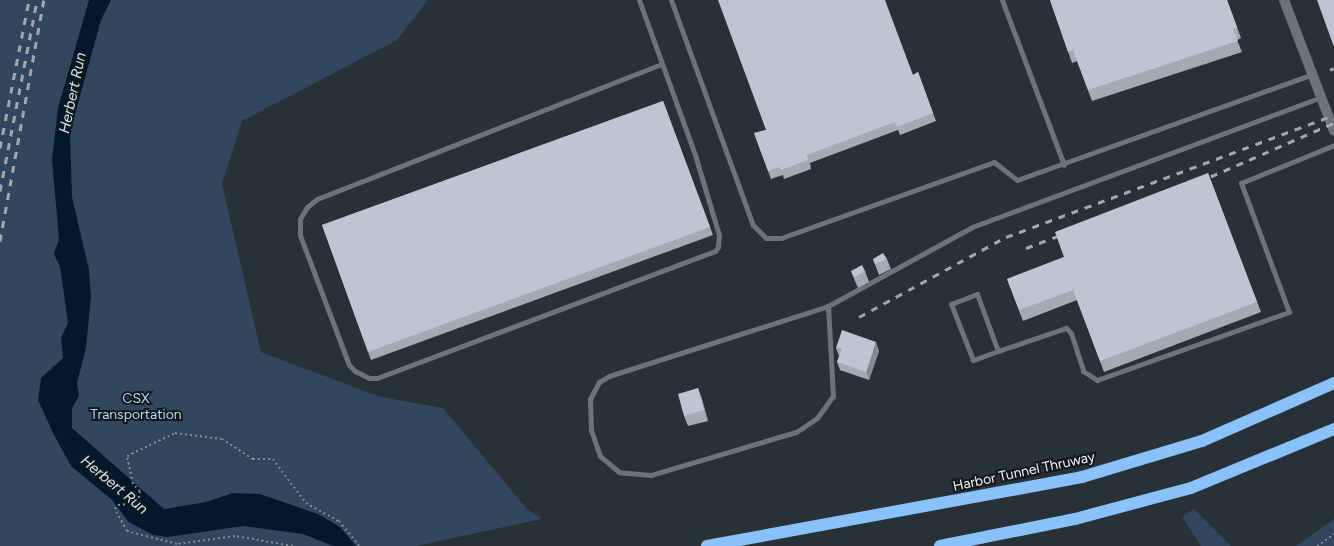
<!DOCTYPE html>
<html>
<head>
<meta charset="utf-8">
<style>
	body { margin:0 }
	#map { position:relative; width:1334px; height:546px; overflow:hidden; background:#283038; font-family:Figtree,sans-serif }
	div>[style] { position:absolute }
	.green>* { inset:0; background:#31475d }
	.water>* { inset:0; background:#03182b }
	.path>* { height:2px; margin-top:-1px; transform-origin:0; background:repeating-linear-gradient(90deg,#888e96 0 2px,transparent 0 5px) }
	.service>* { height:5px; margin:-2.5px; padding:0 2.5px; transform-origin:2.5px; border-radius:2.5px; background:#6b747d }
	.minor>* { height:10px; margin:-5px; padding:0 5px; transform-origin:5px; border-radius:5px; background:#6b747d }
	.motorway>* { height:12px; margin:-6px; padding:0 6px; transform-origin:6px; border-radius:6px; background:#88c2f8 }
	.rail>* { height:3px; margin-top:-1.5px; transform-origin:0; background:repeating-linear-gradient(90deg,#a1a8ae 0 7px,transparent 0 14px) }
	.wall>* { inset:0; background:#a2aab4 }
	.shaded-wall>* { inset:0; background:#848b92 }
	.building>* { inset:0; background:#bcc6d1 }
	span { translate:-50% -50%; white-space:nowrap; text-align:center; line-height:1.15; -webkit-text-stroke:4px #14181b; paint-order:stroke }
	.park-label { font-size:14px; color:#b2d6f9 }
	.street-label { font-size:14px; color:#eff4fa }
	.water-label { font-size:15px; color:#d2e4f6; font-style:italic }
</style>
</head>
<body>
<div id="map">
	<div class="green">
		<i style="clip-path:polygon(0 0,428px 0,397px 40px,242px 121px,222px 184px,261px 352px,381px 397px,443px 408px,527px 509px,542px 519px,416px 546px,0 546px)"></i>
		<i style="clip-path:polygon(1194px 509px,1231px 546px,1201px 546px,1182px 517px)"></i>
		<i style="clip-path:polygon(1334px 519px,1334px 546px,1296px 546px)"></i>
	</div>
	<div class="water">
		<i style="clip-path:polygon(89px 0,111px 0,101px 20px,70px 132px,72px 197px,89px 270px,91px 296px,86px 348px,77px 383px,79px 396px,72px 408px,72px 428px,164px 509px,206px 502px,233px 493px,260px 494px,318px 514px,340px 527px,356px 546px,333px 546px,303px 534px,243px 526px,168px 537px,153px 535px,129px 522px,111px 499px,71px 466px,54px 435px,38px 400px,41px 378px,63px 358px,61px 338px,68px 323px,60px 267px,54px 254px,59px 239px,52px 160px,58px 108px)"></i>
	</div>
	<div class="path">
		<i style="left:293px;top:546px;width:59px;rotate:-170.2deg"></i>
		<i style="left:235px;top:536px;width:59px;rotate:172.1deg"></i>
		<i style="left:177px;top:544px;width:52px;rotate:-165.4deg"></i>
		<i style="left:127px;top:531px;width:25px;rotate:-119deg"></i>
		<i style="left:115px;top:509px;width:5px;rotate:-53deg"></i>
		<i style="left:118px;top:505px;width:20px;rotate:-6deg"></i>
		<i style="left:138px;top:503px;width:12px;rotate:-81deg"></i>
		<i style="left:140px;top:491px;width:10px;rotate:-135deg"></i>
		<i style="left:133px;top:484px;width:29px;rotate:-102deg"></i>
		<i style="left:127px;top:456px;width:53px;rotate:-25.6deg"></i>
		<i style="left:175px;top:433px;width:47px;rotate:7.3deg"></i>
		<i style="left:222px;top:439px;width:37px;rotate:33deg"></i>
		<i style="left:253px;top:459px;width:20px"></i>
		<i style="left:273px;top:459px;width:55px;rotate:53.1deg"></i>
		<i style="left:306px;top:503px;width:38px;rotate:29deg"></i>
		<i style="left:339px;top:521px;width:32px;rotate:51deg"></i>
		<i style="left:1317px;top:546px;width:21px;rotate:-35deg"></i>
	</div>
	<div class="service">
		<i style="left:639px;top:0;width:165px;rotate:70.1deg"></i>
		<i style="left:695px;top:155px;width:84px;rotate:73.3deg"></i>
		<i style="left:719px;top:235px;width:12px;rotate:95deg"></i>
		<i style="left:718px;top:247px;width:5px;rotate:127deg"></i>
		<i style="left:715px;top:251px;width:361px;rotate:159.4deg"></i>
		<i style="left:377px;top:378px;width:8px;rotate:180deg"></i>
		<i style="left:369px;top:378px;width:16px;rotate:-153deg"></i>
		<i style="left:355px;top:371px;width:8px;rotate:-135deg"></i>
		<i style="left:349px;top:365px;width:139px;rotate:-110.7deg"></i>
		<i style="left:300px;top:235px;width:16px;rotate:-90deg"></i>
		<i style="left:300px;top:219px;width:14px;rotate:-60deg"></i>
		<i style="left:307px;top:207px;width:13px;rotate:-39deg"></i>
		<i style="left:317px;top:199px;width:370px;rotate:-21.4deg"></i>
		<i style="left:671px;top:0;width:239px;rotate:70deg"></i>
		<i style="left:753px;top:225px;width:18px;rotate:45deg"></i>
		<i style="left:766px;top:238px;width:15px"></i>
		<i style="left:781px;top:238px;width:226px;rotate:-19.6deg"></i>
		<i style="left:994px;top:162px;width:29px;rotate:38deg"></i>
		<i style="left:1017px;top:180px;width:312px;rotate:-19.7deg"></i>
		<i style="left:1002px;top:0;width:176px;rotate:69.4deg"></i>
		<i style="left:828px;top:306px;width:90px;rotate:86.8deg"></i>
		<i style="left:833px;top:396px;width:27px;rotate:126deg"></i>
		<i style="left:817px;top:418px;width:25px;rotate:146deg"></i>
		<i style="left:796px;top:432px;width:151px;rotate:163.5deg"></i>
		<i style="left:651px;top:475px;width:32px;rotate:-175deg"></i>
		<i style="left:619px;top:472px;width:25px;rotate:-140deg"></i>
		<i style="left:600px;top:456px;width:28px;rotate:-109deg"></i>
		<i style="left:591px;top:430px;width:31px;rotate:-92deg"></i>
		<i style="left:590px;top:399px;width:19px;rotate:-62deg"></i>
		<i style="left:599px;top:382px;width:12px;rotate:-31deg"></i>
		<i style="left:609px;top:376px;width:230px;rotate:-17.7deg"></i>
		<i style="left:828px;top:306px;width:164px;rotate:-28.7deg"></i>
		<i style="left:972px;top:227px;width:370px;rotate:-20.4deg"></i>
		<i style="left:998px;top:351px;width:27px;rotate:160deg"></i>
		<i style="left:973px;top:360px;width:60px;rotate:-111.4deg"></i>
		<i style="left:951px;top:304px;width:28px;rotate:-21deg"></i>
		<i style="left:977px;top:294px;width:61px;rotate:69.8deg"></i>
		<i style="left:998px;top:351px;width:72px;rotate:-18.7deg"></i>
		<i style="left:1066px;top:328px;width:7px;rotate:45deg"></i>
		<i style="left:1071px;top:333px;width:40px;rotate:72deg"></i>
		<i style="left:1083px;top:371px;width:17px;rotate:33deg"></i>
		<i style="left:1097px;top:380px;width:204px;rotate:-19.5deg"></i>
		<i style="left:1289px;top:312px;width:138px;rotate:-110.4deg"></i>
		<i style="left:1241px;top:183px;width:100px;rotate:-22.2deg"></i>
	</div>
	<div class="minor">
		<i style="left:1284px;top:0;width:140px;rotate:69.1deg"></i>
	</div>
	<div class="motorway">
		<i style="left:707px;top:546px;width:381px;rotate:-10.4deg"></i>
		<i style="left:1082px;top:477px;width:125px;rotate:-16.7deg"></i>
		<i style="left:1202px;top:441px;width:144px;rotate:-23.7deg"></i>
		<i style="left:940px;top:546px;width:138px;rotate:-11.3deg"></i>
		<i style="left:1075px;top:519px;width:120px;rotate:-15deg"></i>
		<i style="left:1191px;top:488px;width:155px;rotate:-22.4deg"></i>
	</div>
	<div class="rail">
		<i style="left:1330px;top:70px;width:4px;rotate:-27deg"></i>
		<i style="left:0;top:148px;width:151px;rotate:-78.9deg"></i>
		<i style="left:1198px;top:182px;width:148px;rotate:-23.5deg"></i>
		<i style="left:0;top:191px;width:195px;rotate:-79deg"></i>
		<i style="left:0;top:241px;width:245px;rotate:-79.7deg"></i>
		<i style="left:1026px;top:248px;width:43px;rotate:-20.6deg"></i>
		<i style="left:859px;top:317px;width:167px;rotate:-28.6deg"></i>
		<i style="left:1006px;top:237px;width:350px;rotate:-20.4deg"></i>
	</div>
	<div class="wall">
		<i style="clip-path:polygon(1050px 0,1227px 0,1241px 38px,1237px 40px,1242px 52px,1092px 101px,1077px 61px,1072px 63px)"></i>
		<i style="clip-path:polygon(918px 72px,936px 121px,900px 135px,898px 130px,810px 163px,811px 169px,784px 179px,783px 175px,771px 179px,754px 133px,766px 130px,913px 75px)"></i>
		<i style="clip-path:polygon(663px 101px,713px 235px,371px 360px,322px 225px)"></i>
		<i style="clip-path:polygon(1208px 173px,1261px 312px,1104px 372px,1077px 300px,1023px 321px,1007px 279px,1064px 257px)"></i>
		<i style="clip-path:polygon(873px 259px,887px 259px,891px 269px,879px 275px)"></i>
		<i style="clip-path:polygon(851px 271px,865px 271px,869px 282px,858px 288px,855px 281px)"></i>
		<i style="clip-path:polygon(836px 348px,879px 351px,869px 380px,840px 370px,837px 362px,839px 356px)"></i>
		<i style="clip-path:polygon(698px 388px,702px 399px,708px 421px,688px 426px,684px 416px)"></i>
	</div>
	<div class="shaded-wall">
		<i style="clip-path:polygon(876px 342px,879px 351px,869px 380px,866px 372px)"></i>
		<i style="clip-path:polygon(698px 388px,702px 399px,708px 421px,704px 410px)"></i>
	</div>
	<div class="building">
		<i style="clip-path:polygon(718px 0,885px 0,913px 75px,918px 72px,933px 113px,897px 127px,895px 122px,807px 155px,808px 160px,781px 170px,780px 167px,768px 171px,754px 133px,766px 130px)"></i>
		<i style="clip-path:polygon(1050px 0,1227px 0,1237px 27px,1233px 29px,1238px 41px,1088px 90px,1073px 50px,1068px 52px)"></i>
		<i style="clip-path:polygon(1317px 0,1334px 0,1334px 47px)"></i>
		<i style="clip-path:polygon(663px 101px,710px 227px,368px 352px,322px 225px)"></i>
		<i style="clip-path:polygon(1208px 173px,1257px 302px,1100px 361px,1073px 290px,1019px 310px,1007px 279px,1064px 257px,1055px 232px)"></i>
		<i style="clip-path:polygon(883px 253px,887px 259px,875px 264px,873px 259px)"></i>
		<i style="clip-path:polygon(862px 265px,865px 271px,854px 277px,851px 271px)"></i>
		<i style="clip-path:polygon(842px 330px,876px 342px,866px 372px,837px 362px,842px 349px,836px 348px)"></i>
		<i style="clip-path:polygon(698px 388px,704px 410px,684px 416px,678px 394px)"></i>
	</div>
	<div class="park-label">
		<span style="left:136px;top:407px">CSX<br>Transportation</span>
	</div>
	<div class="street-label">
		<span style="left:1024px;top:472px;rotate:-12deg">Harbor Tunnel Thruway</span>
	</div>
	<div class="water-label">
		<span style="left:73px;top:93px;rotate:-78deg">Herbert Run</span>
		<span style="left:114px;top:485px;rotate:40deg">Herbert Run</span>
	</div>
</div>
</body>
</html>
